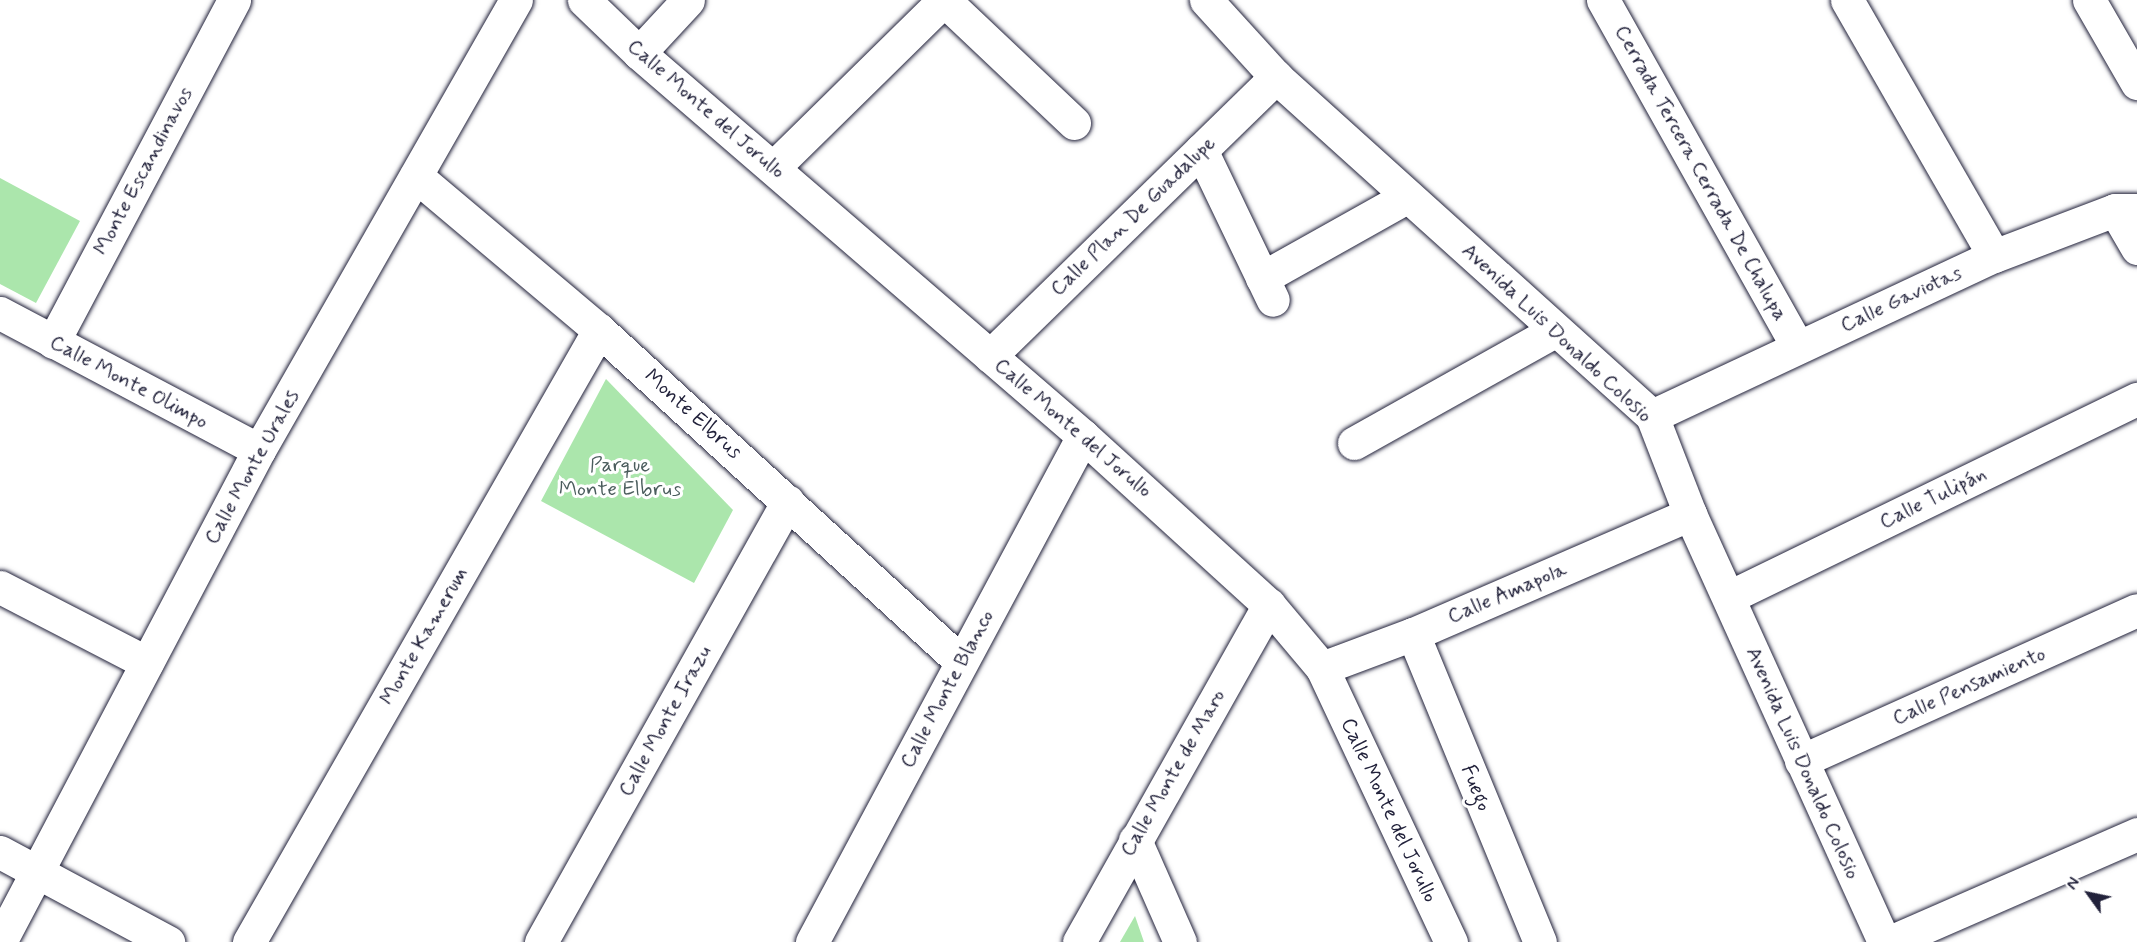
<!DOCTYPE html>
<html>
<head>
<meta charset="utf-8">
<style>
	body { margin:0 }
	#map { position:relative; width:2137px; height:942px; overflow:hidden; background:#fff; font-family:Mynerve,sans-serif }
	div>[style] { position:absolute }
	.green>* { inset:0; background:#abe6ac }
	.roads { filter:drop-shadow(0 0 2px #22223b) drop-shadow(0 0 2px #22223b) }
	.minor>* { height:33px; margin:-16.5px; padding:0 16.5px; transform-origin:16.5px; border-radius:16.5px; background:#fff }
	span { translate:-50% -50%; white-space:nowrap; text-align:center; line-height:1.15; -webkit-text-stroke:6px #fff; paint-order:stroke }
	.street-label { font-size:21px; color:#22223b }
	.park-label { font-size:21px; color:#4b5d5d }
	.north { position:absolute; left:2059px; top:864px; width:60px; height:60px; -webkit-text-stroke:4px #fff; paint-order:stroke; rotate:303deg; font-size:16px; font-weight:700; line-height:24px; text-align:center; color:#22223b }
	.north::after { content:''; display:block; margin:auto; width:21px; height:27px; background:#22223b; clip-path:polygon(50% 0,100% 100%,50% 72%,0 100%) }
</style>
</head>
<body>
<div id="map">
	<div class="green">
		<i style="clip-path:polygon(0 178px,80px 221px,36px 303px,0 284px)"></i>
		<i style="clip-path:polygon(606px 379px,733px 510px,694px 583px,541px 501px)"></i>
		<i style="clip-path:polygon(1135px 916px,1144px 942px,1120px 942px)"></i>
	</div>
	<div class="roads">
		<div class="minor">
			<i style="left:584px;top:0;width:76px;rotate:43.9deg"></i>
			<i style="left:639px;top:53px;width:586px;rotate:40.78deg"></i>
			<i style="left:1083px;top:436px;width:251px;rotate:42.3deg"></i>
			<i style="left:1269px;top:605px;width:82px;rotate:49.9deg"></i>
			<i style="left:1322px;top:668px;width:303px;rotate:64.8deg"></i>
			<i style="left:944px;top:0;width:179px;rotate:43.4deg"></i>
			<i style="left:1206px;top:0;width:104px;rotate:47.7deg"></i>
			<i style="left:1276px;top:77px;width:506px;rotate:42.04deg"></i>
			<i style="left:1652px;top:416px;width:105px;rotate:68.8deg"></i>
			<i style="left:1690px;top:514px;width:470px;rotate:65.6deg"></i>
			<i style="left:1603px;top:0;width:398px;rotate:60.7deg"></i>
			<i style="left:1847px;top:0;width:295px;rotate:60.1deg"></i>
			<i style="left:2089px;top:0;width:96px;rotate:60deg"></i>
			<i style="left:639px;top:53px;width:72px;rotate:-47.2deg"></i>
			<i style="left:1201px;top:150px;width:166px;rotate:64.4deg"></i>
			<i style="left:773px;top:168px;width:240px;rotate:-44.5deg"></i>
			<i style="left:416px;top:176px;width:239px;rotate:40.1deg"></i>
			<i style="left:599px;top:330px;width:491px;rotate:42.5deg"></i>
			<i style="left:2115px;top:210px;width:44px;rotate:59.9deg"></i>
			<i style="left:1262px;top:278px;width:167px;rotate:-29.3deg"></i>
			<i style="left:0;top:313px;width:293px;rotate:27.9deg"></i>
			<i style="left:53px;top:342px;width:387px;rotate:-62.1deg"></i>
			<i style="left:990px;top:356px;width:400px;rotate:-44.3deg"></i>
			<i style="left:1652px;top:416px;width:378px;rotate:-25.1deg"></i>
			<i style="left:1994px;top:256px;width:129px;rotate:-20.8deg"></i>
			<i style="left:2115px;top:210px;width:22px"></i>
			<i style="left:1354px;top:443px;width:231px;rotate:-29.2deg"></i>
			<i style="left:0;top:587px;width:165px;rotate:27.3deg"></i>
			<i style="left:1729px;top:597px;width:454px;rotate:-25.9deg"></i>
			<i style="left:1413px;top:634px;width:333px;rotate:67.6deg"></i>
			<i style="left:1322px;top:668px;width:97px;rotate:-20.5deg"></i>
			<i style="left:1413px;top:634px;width:302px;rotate:-23.4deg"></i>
			<i style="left:1801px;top:761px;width:368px;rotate:-24.2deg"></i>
			<i style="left:1135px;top:840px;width:111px;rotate:66.2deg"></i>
			<i style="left:0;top:852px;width:191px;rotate:28.2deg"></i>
			<i style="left:0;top:942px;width:556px;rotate:-62.24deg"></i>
			<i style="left:259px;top:450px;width:518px;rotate:-60.27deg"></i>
			<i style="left:249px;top:942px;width:705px;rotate:-60.23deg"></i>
			<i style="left:541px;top:942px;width:505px;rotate:-60.75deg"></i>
			<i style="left:812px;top:942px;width:574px;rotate:-61.83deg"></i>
			<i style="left:1079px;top:942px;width:387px;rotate:-60.6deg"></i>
			<i style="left:1890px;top:942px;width:270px;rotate:-23.6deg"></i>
		</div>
	</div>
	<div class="street-label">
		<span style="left:706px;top:109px;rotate:41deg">Calle Monte del Jorullo</span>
		<span style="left:143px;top:171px;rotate:-62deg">Monte Escandinavos</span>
		<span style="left:1701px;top:173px;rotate:61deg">Cerrada Tercera Cerrada De Chalupa</span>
		<span style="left:1133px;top:216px;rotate:-44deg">Calle Plan De Guadalupe</span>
		<span style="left:1901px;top:299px;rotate:-25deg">Calle Gaviotas</span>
		<span style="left:1557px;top:333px;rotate:43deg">Avenida Luis Donaldo Colosio</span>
		<span style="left:129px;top:382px;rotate:28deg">Calle Monte Olimpo</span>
		<span style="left:693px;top:414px;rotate:42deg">Monte Elbrus</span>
		<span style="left:1073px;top:428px;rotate:41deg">Calle Monte del Jorullo</span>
		<span style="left:252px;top:467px;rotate:-61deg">Calle Monte Urales</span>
		<span style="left:1933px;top:498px;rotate:-26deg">Calle Tulipán</span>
		<span style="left:1507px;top:593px;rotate:-23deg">Calle Amapola</span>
		<span style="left:424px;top:636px;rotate:-60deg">Monte Kamerum</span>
		<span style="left:1969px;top:686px;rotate:-24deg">Calle Pensamiento</span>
		<span style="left:947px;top:689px;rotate:-62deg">Calle Monte Blanco</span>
		<span style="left:665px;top:721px;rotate:-61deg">Calle Monte Irazu</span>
		<span style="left:1803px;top:763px;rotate:66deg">Avenida Luis Donaldo Colosio</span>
		<span style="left:1173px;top:773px;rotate:-60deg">Calle Monte de Maro</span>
		<span style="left:1476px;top:788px;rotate:68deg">Fuego</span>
		<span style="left:1389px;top:810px;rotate:65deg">Calle Monte del Jorullo</span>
	</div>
	<div class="park-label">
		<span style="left:620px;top:477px">Parque<br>Monte Elbrus</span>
	</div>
	<div class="north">N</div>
</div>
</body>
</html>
